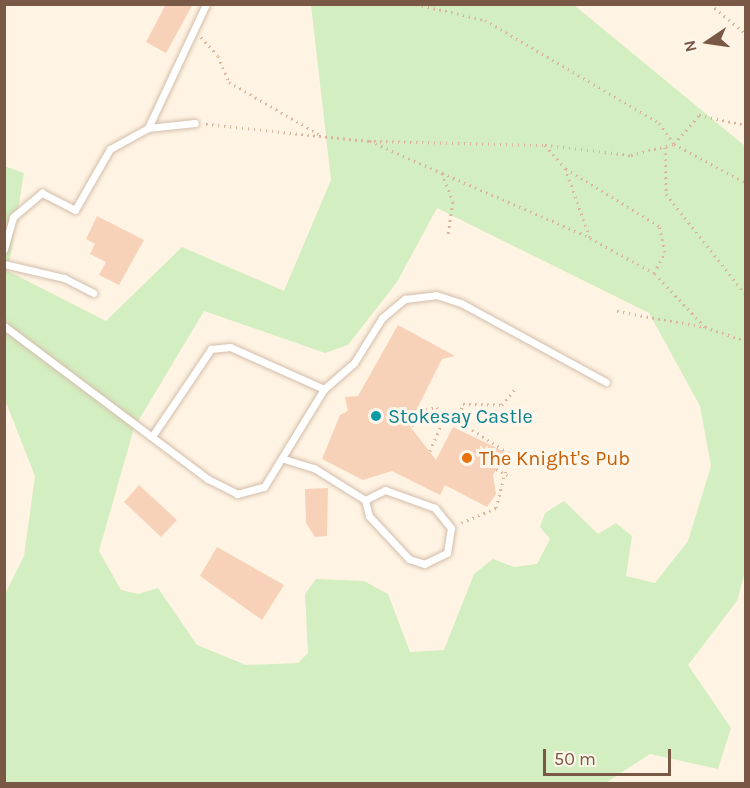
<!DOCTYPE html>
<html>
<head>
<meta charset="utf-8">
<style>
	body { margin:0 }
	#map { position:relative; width:750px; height:788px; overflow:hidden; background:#fff4e3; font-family:Karla,sans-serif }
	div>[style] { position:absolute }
	.green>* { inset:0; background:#d3eec0 }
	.building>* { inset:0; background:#f7d1b8 }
	.path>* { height:3px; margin-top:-1.5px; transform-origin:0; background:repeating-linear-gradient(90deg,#dcb49b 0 1.5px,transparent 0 6px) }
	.roads { filter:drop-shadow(0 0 2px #d4bdab) drop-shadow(0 0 2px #d4bdab) }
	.service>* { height:7px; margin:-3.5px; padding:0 3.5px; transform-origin:3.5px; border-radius:3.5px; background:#fff }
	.dots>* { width:16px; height:16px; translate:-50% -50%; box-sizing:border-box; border:3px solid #fff7ec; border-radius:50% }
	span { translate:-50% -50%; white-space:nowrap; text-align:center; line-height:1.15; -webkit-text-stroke:6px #fff7ec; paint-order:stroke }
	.culture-label { font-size:20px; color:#0d838f }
	.left { translate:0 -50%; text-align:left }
	.food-label { font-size:20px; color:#c56008 }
	.frame { position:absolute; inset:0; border:6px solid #7a5846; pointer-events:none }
	.north { position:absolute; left:678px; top:12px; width:60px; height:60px; -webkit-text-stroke:4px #fff7ec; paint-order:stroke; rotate:257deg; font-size:16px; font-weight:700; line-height:24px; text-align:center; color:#7a5846 }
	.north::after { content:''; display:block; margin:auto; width:21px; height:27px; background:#7a5846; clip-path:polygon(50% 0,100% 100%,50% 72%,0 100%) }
	.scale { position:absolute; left:543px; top:749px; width:128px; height:27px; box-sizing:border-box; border:3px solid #7a5846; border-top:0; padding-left:8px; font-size:18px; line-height:21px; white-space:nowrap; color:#7a5846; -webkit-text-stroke:4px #fff7ec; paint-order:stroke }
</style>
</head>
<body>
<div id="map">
	<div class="green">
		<i style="clip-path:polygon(evenodd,311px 5px,574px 5px,745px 146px,745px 572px,737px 601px,688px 665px,731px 728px,718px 769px,650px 754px,604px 784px,5px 783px,5px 594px,24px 556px,35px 476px,5px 400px,4px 166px,24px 173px,8px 271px,106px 321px,182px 247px,284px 291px,331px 180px,311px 5px,437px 208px,649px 313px,700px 406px,711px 466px,688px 541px,655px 583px,626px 576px,632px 536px,616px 523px,598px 534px,564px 501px,545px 513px,540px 527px,550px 539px,537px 564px,514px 567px,493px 559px,474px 574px,444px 650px,410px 652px,388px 594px,364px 581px,316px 579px,305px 594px,308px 653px,298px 663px,246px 665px,197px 645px,158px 588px,138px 594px,121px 590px,99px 551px,134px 428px,204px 311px,325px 353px,348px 345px,397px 282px,437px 208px)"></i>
	</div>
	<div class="building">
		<i style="clip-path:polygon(166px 4px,193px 4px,166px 53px,146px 42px)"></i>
		<i style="clip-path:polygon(97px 216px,144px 240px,119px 285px,99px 275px,106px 262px,90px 254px,95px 244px,86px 239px)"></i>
		<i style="clip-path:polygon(398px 325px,455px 356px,442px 359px,409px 425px,436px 460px,453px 427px,505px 452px,493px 475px,496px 494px,487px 507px,445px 485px,440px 495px,392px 471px,363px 480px,322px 459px,340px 415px,348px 411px,345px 397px,358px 396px)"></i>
		<i style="clip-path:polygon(139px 485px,177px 520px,161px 537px,124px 502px)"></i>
		<i style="clip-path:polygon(328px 488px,327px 536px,315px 537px,306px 523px,305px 489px)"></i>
		<i style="clip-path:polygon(217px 547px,284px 585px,262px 620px,200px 576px)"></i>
	</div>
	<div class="path">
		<i style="left:416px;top:4px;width:71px;rotate:13.1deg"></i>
		<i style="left:485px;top:20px;width:202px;rotate:30.6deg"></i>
		<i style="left:659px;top:123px;width:26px;rotate:54deg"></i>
		<i style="left:674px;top:144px;width:82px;rotate:28.4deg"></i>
		<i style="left:710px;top:4px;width:47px;rotate:39.8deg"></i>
		<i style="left:201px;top:37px;width:25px;rotate:48deg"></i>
		<i style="left:218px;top:56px;width:28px;rotate:67deg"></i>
		<i style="left:229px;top:82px;width:105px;rotate:30.2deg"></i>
		<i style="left:206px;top:124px;width:163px;rotate:6deg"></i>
		<i style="left:368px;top:141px;width:177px;rotate:1.3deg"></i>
		<i style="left:545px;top:145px;width:30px;rotate:49deg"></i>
		<i style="left:565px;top:168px;width:74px;rotate:70.3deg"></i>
		<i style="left:590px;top:238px;width:73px;rotate:28.7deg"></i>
		<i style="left:654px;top:273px;width:24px;rotate:-62deg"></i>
		<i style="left:665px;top:252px;width:27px;rotate:-103deg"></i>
		<i style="left:659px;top:226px;width:110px;rotate:-148.3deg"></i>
		<i style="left:370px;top:141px;width:79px;rotate:24deg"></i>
		<i style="left:442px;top:173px;width:31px;rotate:69deg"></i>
		<i style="left:453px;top:202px;width:32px;rotate:99deg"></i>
		<i style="left:545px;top:145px;width:87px;rotate:6.6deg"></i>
		<i style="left:631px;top:155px;width:44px;rotate:-14.3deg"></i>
		<i style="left:674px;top:144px;width:38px;rotate:-49deg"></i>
		<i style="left:699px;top:115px;width:48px;rotate:12deg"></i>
		<i style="left:665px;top:147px;width:47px;rotate:88.8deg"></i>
		<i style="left:666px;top:194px;width:129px;rotate:51.6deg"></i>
		<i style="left:442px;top:173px;width:160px;rotate:23.5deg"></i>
		<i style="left:617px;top:311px;width:89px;rotate:10.3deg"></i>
		<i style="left:705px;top:327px;width:73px;rotate:-133.3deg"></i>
		<i style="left:705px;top:327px;width:43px;rotate:18.9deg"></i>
		<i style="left:457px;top:420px;width:17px;rotate:-69deg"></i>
		<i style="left:463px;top:404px;width:39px;rotate:1deg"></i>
		<i style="left:502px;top:405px;width:22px;rotate:-51deg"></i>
		<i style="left:412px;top:426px;width:17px;rotate:-62deg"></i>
		<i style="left:420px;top:411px;width:17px;rotate:-13deg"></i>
		<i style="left:437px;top:407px;width:15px;rotate:67deg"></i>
		<i style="left:443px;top:421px;width:14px;rotate:-4deg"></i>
		<i style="left:457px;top:420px;width:63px;rotate:32.7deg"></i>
		<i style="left:510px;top:454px;width:56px;rotate:104.5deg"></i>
		<i style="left:496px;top:508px;width:39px;rotate:157deg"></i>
		<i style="left:430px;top:451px;width:33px;rotate:-67deg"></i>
		<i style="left:496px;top:469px;width:13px;rotate:29deg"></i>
	</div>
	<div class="roads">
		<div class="service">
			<i style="left:148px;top:128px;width:137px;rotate:-64.9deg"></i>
			<i style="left:4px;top:249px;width:33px;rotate:-74deg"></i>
			<i style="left:13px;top:217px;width:38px;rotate:-40deg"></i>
			<i style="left:42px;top:193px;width:37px;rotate:27deg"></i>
			<i style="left:75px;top:210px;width:70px;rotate:-60.2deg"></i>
			<i style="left:110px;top:149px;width:43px;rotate:-28.9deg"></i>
			<i style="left:148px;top:128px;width:47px;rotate:-6.1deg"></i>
			<i style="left:4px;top:264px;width:62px;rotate:13.1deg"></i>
			<i style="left:64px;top:278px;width:33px;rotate:27deg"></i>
			<i style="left:4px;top:326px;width:255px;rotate:36.9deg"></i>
			<i style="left:208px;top:479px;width:33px;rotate:27deg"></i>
			<i style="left:237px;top:494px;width:28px;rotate:-15deg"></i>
			<i style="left:264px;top:487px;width:115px;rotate:-58.5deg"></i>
			<i style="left:324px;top:389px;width:40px;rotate:-41deg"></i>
			<i style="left:354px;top:363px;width:53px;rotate:-58.1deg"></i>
			<i style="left:382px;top:318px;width:30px;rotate:-40deg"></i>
			<i style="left:405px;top:299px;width:31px;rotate:-7deg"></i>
			<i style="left:436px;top:295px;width:26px;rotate:18deg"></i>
			<i style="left:461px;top:303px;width:165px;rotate:28.6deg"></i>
			<i style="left:153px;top:435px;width:104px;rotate:-56deg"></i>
			<i style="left:211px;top:349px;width:19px;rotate:-6deg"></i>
			<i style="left:230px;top:347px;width:103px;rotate:24.1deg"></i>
			<i style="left:284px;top:459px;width:31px;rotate:17deg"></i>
			<i style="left:314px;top:468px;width:60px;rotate:32.1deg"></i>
			<i style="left:365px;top:500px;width:16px;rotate:76deg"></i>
			<i style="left:369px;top:516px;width:59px;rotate:47.1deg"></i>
			<i style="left:409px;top:559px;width:16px;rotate:18deg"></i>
			<i style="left:424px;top:564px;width:25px;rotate:-26deg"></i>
			<i style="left:447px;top:553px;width:25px;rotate:-81deg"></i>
			<i style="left:451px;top:528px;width:26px;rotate:-129deg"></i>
			<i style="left:435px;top:508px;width:53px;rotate:-160.2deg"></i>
			<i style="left:385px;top:490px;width:22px;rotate:153deg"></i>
		</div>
	</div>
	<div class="dots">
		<i style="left:376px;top:416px;background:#0f9aa8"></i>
		<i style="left:467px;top:458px;background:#e8710a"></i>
	</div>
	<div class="culture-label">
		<span class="left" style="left:388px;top:416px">Stokesay Castle</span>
	</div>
	<div class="food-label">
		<span class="left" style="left:479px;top:458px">The Knight's Pub</span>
	</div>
	<div class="frame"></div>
	<div class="north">N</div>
	<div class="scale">50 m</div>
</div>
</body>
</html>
